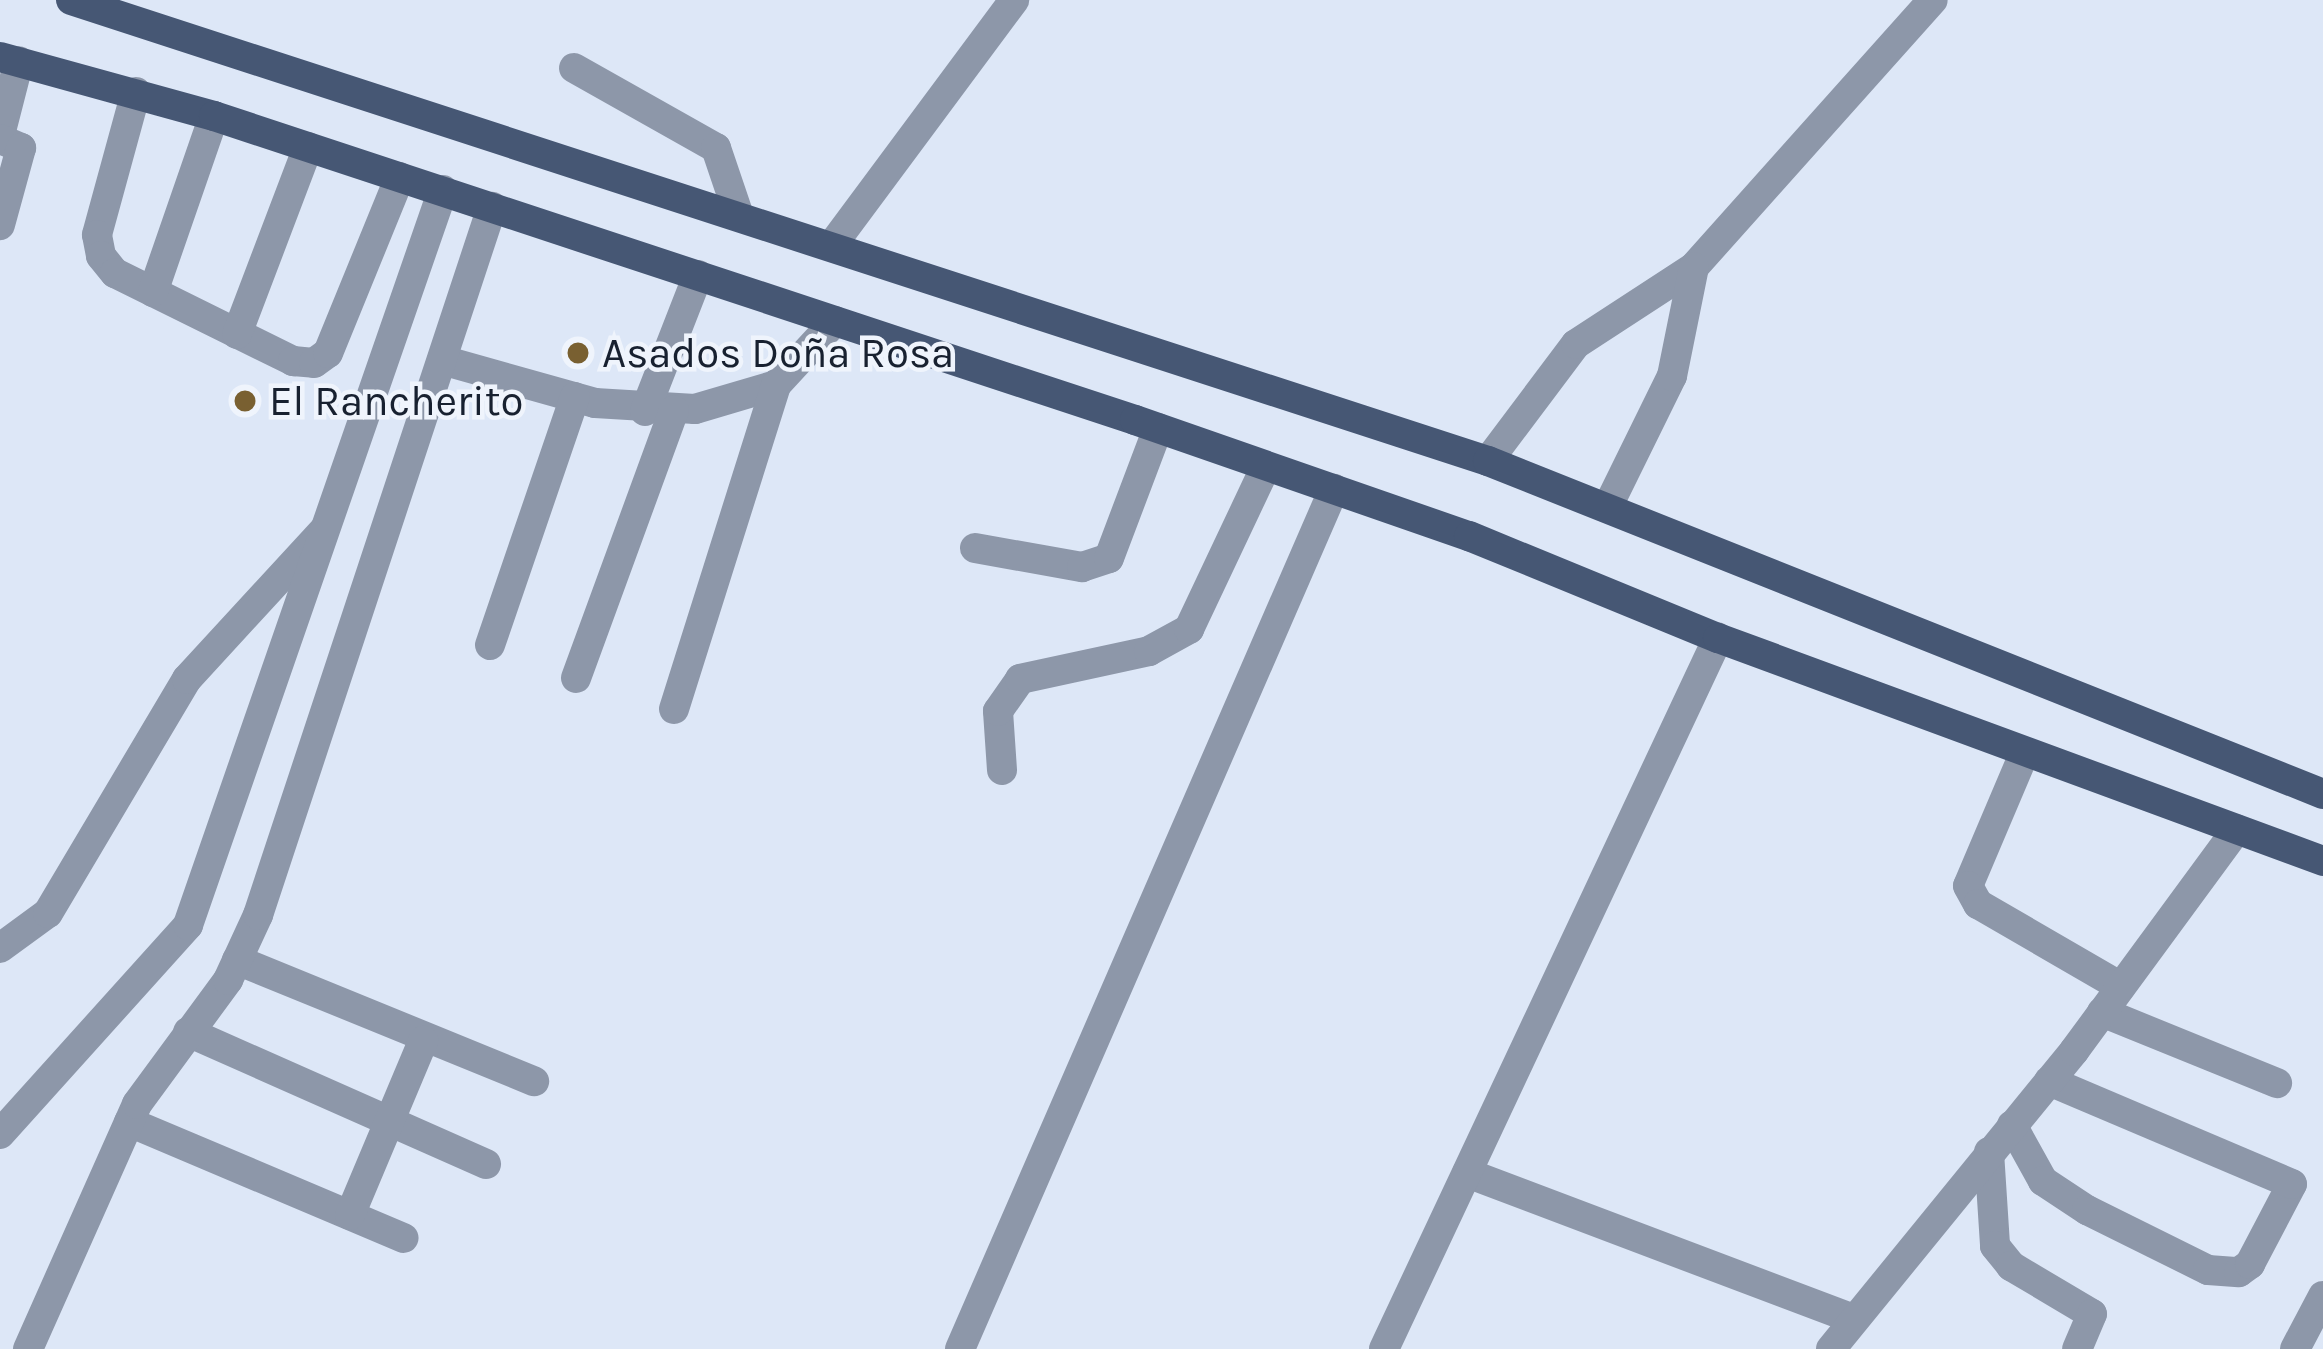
<!DOCTYPE html>
<html>
<head>
<meta charset="utf-8">
<style>
	body { margin:0 }
	#map { position:relative; width:2323px; height:1349px; overflow:hidden; background:#dde7f7; font-family:Karla,sans-serif }
	div>[style] { position:absolute }
	.minor>* { height:30px; margin:-15px; padding:0 15px; transform-origin:15px; border-radius:15px; background:#8d97a9 }
	.major>* { height:30px; margin:-15px; padding:0 15px; transform-origin:15px; border-radius:15px; background:#465774 }
	.dots>* { width:33px; height:33px; translate:-50% -50%; box-sizing:border-box; border:6px solid #eff4fc; border-radius:50% }
	span { translate:-50% -50%; white-space:nowrap; text-align:center; line-height:1.15; -webkit-text-stroke:9px #eff4fc; paint-order:stroke }
	.poi-label { font-size:42px; color:#182130 }
	.left { translate:0 -50%; text-align:left }
</style>
</head>
<body>
<div id="map">
	<div class="minor">
		<i style="left:574px;top:68px;width:163px;rotate:29.4deg"></i>
		<i style="left:716px;top:148px;width:69px;rotate:71.3deg"></i>
		<i style="left:136px;top:92px;width:148px;rotate:105.3deg"></i>
		<i style="left:97px;top:235px;width:21px;rotate:79deg"></i>
		<i style="left:101px;top:256px;width:22px;rotate:51deg"></i>
		<i style="left:115px;top:273px;width:199px;rotate:26.3deg"></i>
		<i style="left:293px;top:361px;width:21px;rotate:5deg"></i>
		<i style="left:314px;top:363px;width:17px;rotate:-36deg"></i>
		<i style="left:328px;top:353px;width:190px;rotate:-67.8deg"></i>
		<i style="left:0;top:135px;width:76px;rotate:-75.6deg"></i>
		<i style="left:0;top:139px;width:23px;rotate:23deg"></i>
		<i style="left:21px;top:148px;width:80px;rotate:105.3deg"></i>
		<i style="left:833px;top:244px;width:304px;rotate:-53.4deg"></i>
		<i style="left:153px;top:292px;width:186px;rotate:-70.9deg"></i>
		<i style="left:237px;top:334px;width:200px;rotate:-69.2deg"></i>
		<i style="left:442px;top:360px;width:159px;rotate:15.7deg"></i>
		<i style="left:595px;top:403px;width:100px;rotate:3.4deg"></i>
		<i style="left:695px;top:409px;width:84px;rotate:-16.5deg"></i>
		<i style="left:776px;top:385px;width:87px;rotate:-47.3deg"></i>
		<i style="left:645px;top:411px;width:146px;rotate:-68.7deg"></i>
		<i style="left:1488px;top:461px;width:146px;rotate:-53.1deg"></i>
		<i style="left:1576px;top:344px;width:141px;rotate:-33.1deg"></i>
		<i style="left:1694px;top:267px;width:358px;rotate:-48.2deg"></i>
		<i style="left:1608px;top:506px;width:145px;rotate:-63.8deg"></i>
		<i style="left:1672px;top:376px;width:111px;rotate:-78.6deg"></i>
		<i style="left:975px;top:548px;width:109px;rotate:10.1deg"></i>
		<i style="left:1082px;top:567px;width:28px;rotate:-18deg"></i>
		<i style="left:1109px;top:558px;width:139px;rotate:-69.3deg"></i>
		<i style="left:490px;top:645px;width:262px;rotate:-71.1deg"></i>
		<i style="left:576px;top:678px;width:285px;rotate:-69.9deg"></i>
		<i style="left:674px;top:709px;width:340px;rotate:-72.5deg"></i>
		<i style="left:2024px;top:754px;width:143px;rotate:113deg"></i>
		<i style="left:1968px;top:886px;width:21px;rotate:61deg"></i>
		<i style="left:1978px;top:904px;width:165px;rotate:30.1deg"></i>
		<i style="left:1002px;top:770px;width:59px;rotate:-93.9deg"></i>
		<i style="left:998px;top:711px;width:39px;rotate:-55deg"></i>
		<i style="left:1020px;top:679px;width:132px;rotate:-12.2deg"></i>
		<i style="left:1149px;top:651px;width:46px;rotate:-28.8deg"></i>
		<i style="left:1189px;top:629px;width:180px;rotate:-64.7deg"></i>
		<i style="left:0;top:948px;width:59px;rotate:-36.1deg"></i>
		<i style="left:48px;top:913px;width:272px;rotate:-59.3deg"></i>
		<i style="left:187px;top:679px;width:201px;rotate:-47.4deg"></i>
		<i style="left:237px;top:960px;width:321px;rotate:22.2deg"></i>
		<i style="left:2102px;top:1012px;width:189px;rotate:22.1deg"></i>
		<i style="left:188px;top:1032px;width:326px;rotate:23.9deg"></i>
		<i style="left:129px;top:1122px;width:298px;rotate:22.9deg"></i>
		<i style="left:2012px;top:1125px;width:64px;rotate:61deg"></i>
		<i style="left:2043px;top:1181px;width:53px;rotate:33.4deg"></i>
		<i style="left:2087px;top:1210px;width:135px;rotate:26.4deg"></i>
		<i style="left:2208px;top:1270px;width:31px;rotate:4deg"></i>
		<i style="left:2239px;top:1272px;width:14px;rotate:-36deg"></i>
		<i style="left:2250px;top:1264px;width:90px;rotate:-62.3deg"></i>
		<i style="left:2292px;top:1184px;width:264px;rotate:-157deg"></i>
		<i style="left:0;top:1134px;width:281px;rotate:-48deg"></i>
		<i style="left:188px;top:925px;width:778px;rotate:-70.87deg"></i>
		<i style="left:1989px;top:1152px;width:94px;rotate:86.3deg"></i>
		<i style="left:1995px;top:1246px;width:26px;rotate:51deg"></i>
		<i style="left:2011px;top:1266px;width:94px;rotate:30.7deg"></i>
		<i style="left:2092px;top:1314px;width:38px;rotate:113deg"></i>
		<i style="left:1467px;top:1173px;width:414px;rotate:20.7deg"></i>
		<i style="left:350px;top:1215px;width:189px;rotate:-67.2deg"></i>
		<i style="left:28px;top:1349px;width:268px;rotate:-66deg"></i>
		<i style="left:137px;top:1104px;width:154px;rotate:-53.7deg"></i>
		<i style="left:228px;top:980px;width:72px;rotate:-65.2deg"></i>
		<i style="left:258px;top:915px;width:746px;rotate:-71.71deg"></i>
		<i style="left:960px;top:1349px;width:938px;rotate:-66.5deg"></i>
		<i style="left:1384px;top:1349px;width:786px;rotate:-64.84deg"></i>
		<i style="left:1831px;top:1349px;width:385px;rotate:-50.8deg"></i>
		<i style="left:2074px;top:1051px;width:275px;rotate:-53.7deg"></i>
		<i style="left:2295px;top:1349px;width:60px;rotate:-62.2deg"></i>
	</div>
	<div class="major">
		<i style="left:71px;top:0;width:1490px;rotate:18.02deg"></i>
		<i style="left:1488px;top:461px;width:899px;rotate:21.74deg"></i>
		<i style="left:0;top:57px;width:222px;rotate:15.4deg"></i>
		<i style="left:214px;top:116px;width:970px;rotate:18.27deg"></i>
		<i style="left:1135px;top:420px;width:354px;rotate:19.2deg"></i>
		<i style="left:1469px;top:536px;width:269px;rotate:22.3deg"></i>
		<i style="left:1718px;top:638px;width:645px;rotate:20.23deg"></i>
	</div>
	<div class="dots">
		<i style="left:578px;top:353px;background:#796031"></i>
		<i style="left:245px;top:401px;background:#796031"></i>
	</div>
	<div class="poi-label">
		<span class="left" style="left:602px;top:353px">Asados Doña Rosa</span>
		<span class="left" style="left:269px;top:401px">El Rancherito</span>
	</div>
</div>
</body>
</html>
